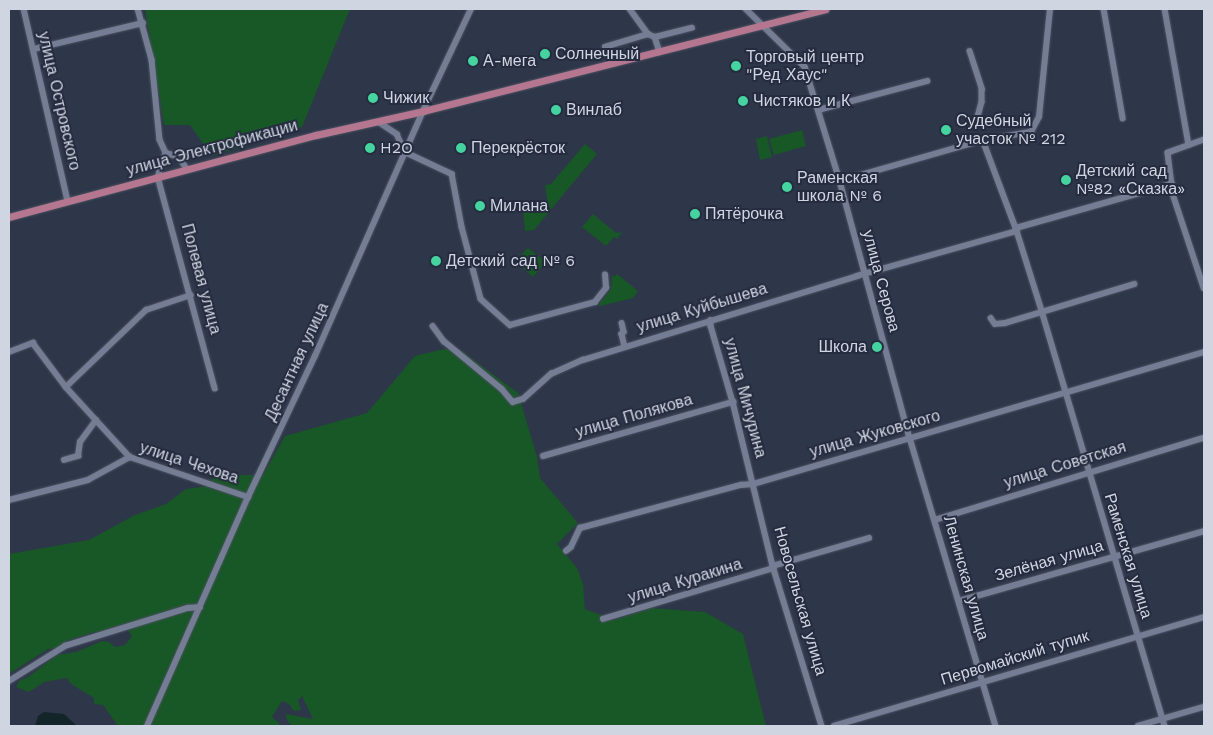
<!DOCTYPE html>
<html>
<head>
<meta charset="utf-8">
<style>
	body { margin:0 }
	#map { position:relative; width:1213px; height:735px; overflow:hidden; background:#2e3649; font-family:"Work Sans",sans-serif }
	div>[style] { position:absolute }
	.green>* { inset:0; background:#185726 }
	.water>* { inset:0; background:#142529 }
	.roads { filter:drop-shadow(0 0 1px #4b5161) drop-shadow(0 0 1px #4b5161) }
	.minor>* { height:5.5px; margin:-2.75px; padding:0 2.75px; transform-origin:2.75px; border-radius:2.75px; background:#747d93 }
	.major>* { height:7px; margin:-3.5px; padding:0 3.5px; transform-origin:3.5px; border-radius:3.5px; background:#b5768f }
	.dots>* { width:14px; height:14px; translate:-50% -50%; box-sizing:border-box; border:2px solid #252c3f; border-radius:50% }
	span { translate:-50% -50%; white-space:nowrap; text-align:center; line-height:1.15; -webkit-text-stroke:4px #252c3f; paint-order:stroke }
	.poi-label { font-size:16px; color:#cfd5e1 }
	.left { translate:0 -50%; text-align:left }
	.right { translate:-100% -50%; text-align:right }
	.street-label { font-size:16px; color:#cfd5e1 }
	.frame { position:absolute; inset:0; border:10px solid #cfd5e1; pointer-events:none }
</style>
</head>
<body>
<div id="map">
	<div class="green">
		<i style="clip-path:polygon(145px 9px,350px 9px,302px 127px,212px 156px,190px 125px,164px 125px)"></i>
		<i style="clip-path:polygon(802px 130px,806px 146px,774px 155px,769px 139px)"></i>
		<i style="clip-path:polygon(767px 136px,772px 157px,760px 160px,756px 139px)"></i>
		<i style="clip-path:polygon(585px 144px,597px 154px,534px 230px,525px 231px,523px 210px,548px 206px,545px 185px,551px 184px)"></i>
		<i style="clip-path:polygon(593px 214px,616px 233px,622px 232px,617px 239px,614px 237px,606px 246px,582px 227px)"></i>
		<i style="clip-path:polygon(528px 248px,546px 262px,533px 277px,514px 261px)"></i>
		<i style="clip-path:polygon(617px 274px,638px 291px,633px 298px,600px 306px,598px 305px,611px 289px,612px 275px,615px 277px)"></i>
		<i style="clip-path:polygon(444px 349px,459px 349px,518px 393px,537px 457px,540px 478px,578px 523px,557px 544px,577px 568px,583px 584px,585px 609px,614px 620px,652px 608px,705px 612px,743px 634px,766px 726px,292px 726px,287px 720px,286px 714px,313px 719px,302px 696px,298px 700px,301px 710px,294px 711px,289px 704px,282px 701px,272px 717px,279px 723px,279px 726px,118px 726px,103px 705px,94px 704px,94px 698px,71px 684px,67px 678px,44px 682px,29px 692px,16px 687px,19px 681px,28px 677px,57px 655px,76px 652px,102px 641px,109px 642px,115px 647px,125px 645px,132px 636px,128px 631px,130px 629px,103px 635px,94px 632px,69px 640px,58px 648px,48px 649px,9px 674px,9px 554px,89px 540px,135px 515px,166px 504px,186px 489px,208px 486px,214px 475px,263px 475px,285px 436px,367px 413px,415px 356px)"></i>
	</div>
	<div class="water">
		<i style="clip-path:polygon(44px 712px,64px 714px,77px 726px,35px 726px,38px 716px)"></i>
	</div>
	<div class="roads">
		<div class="minor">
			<i style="left:24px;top:9px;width:197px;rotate:77.1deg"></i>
			<i style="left:138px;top:9px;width:53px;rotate:74.6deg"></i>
			<i style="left:152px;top:60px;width:80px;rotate:84.3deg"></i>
			<i style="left:160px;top:140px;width:14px;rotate:65deg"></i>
			<i style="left:166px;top:153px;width:25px;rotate:108deg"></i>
			<i style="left:158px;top:177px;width:219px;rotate:74.9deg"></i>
			<i style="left:630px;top:9px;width:31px;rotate:54deg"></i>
			<i style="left:648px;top:34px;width:8px;rotate:23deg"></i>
			<i style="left:655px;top:37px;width:38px;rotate:-14deg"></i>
			<i style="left:746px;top:9px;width:83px;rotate:44.5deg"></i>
			<i style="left:805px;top:67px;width:119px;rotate:72.9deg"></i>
			<i style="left:840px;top:181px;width:266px;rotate:74.8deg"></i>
			<i style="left:910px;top:438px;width:301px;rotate:73.4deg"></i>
			<i style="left:1104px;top:9px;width:111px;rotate:80.1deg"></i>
			<i style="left:1165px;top:9px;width:138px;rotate:80deg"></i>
			<i style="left:655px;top:37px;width:16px;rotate:72deg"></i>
			<i style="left:605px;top:47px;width:45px;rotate:-16.8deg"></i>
			<i style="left:34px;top:49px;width:112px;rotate:-13.4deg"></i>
			<i style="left:970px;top:51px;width:40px;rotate:72deg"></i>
			<i style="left:982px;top:89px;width:13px;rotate:90deg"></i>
			<i style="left:982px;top:102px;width:20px;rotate:105deg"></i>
			<i style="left:818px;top:110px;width:113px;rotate:-14.9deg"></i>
			<i style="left:379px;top:122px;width:22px;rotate:34deg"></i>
			<i style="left:397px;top:134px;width:20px;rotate:66deg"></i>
			<i style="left:405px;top:152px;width:52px;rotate:25.1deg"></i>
			<i style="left:452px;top:174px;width:54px;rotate:79.3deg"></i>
			<i style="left:462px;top:227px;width:74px;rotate:75.2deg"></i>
			<i style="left:481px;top:299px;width:39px;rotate:42deg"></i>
			<i style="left:510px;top:325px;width:88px;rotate:-15.1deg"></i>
			<i style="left:595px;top:302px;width:18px;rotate:-52deg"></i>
			<i style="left:606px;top:288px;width:13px;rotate:-94deg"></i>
			<i style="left:983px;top:140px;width:97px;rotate:69.5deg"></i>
			<i style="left:1017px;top:231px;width:84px;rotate:72.6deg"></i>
			<i style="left:1042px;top:311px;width:433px;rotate:73.5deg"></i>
			<i style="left:1204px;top:140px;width:38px;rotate:160deg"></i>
			<i style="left:1168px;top:153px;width:41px;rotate:83deg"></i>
			<i style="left:1173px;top:194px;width:99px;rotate:71.7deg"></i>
			<i style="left:166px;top:153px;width:14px;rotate:17deg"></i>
			<i style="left:179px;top:157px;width:14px;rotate:56deg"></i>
			<i style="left:840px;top:181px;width:149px;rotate:-16deg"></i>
			<i style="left:983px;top:140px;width:49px;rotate:-9.5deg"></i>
			<i style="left:1031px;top:132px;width:17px;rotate:-62deg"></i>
			<i style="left:1039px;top:117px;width:109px;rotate:-84.2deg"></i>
			<i style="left:1016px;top:228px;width:162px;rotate:-15.8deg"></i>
			<i style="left:991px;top:318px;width:7px;rotate:56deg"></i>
			<i style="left:995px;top:324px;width:10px;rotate:-6deg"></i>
			<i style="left:1005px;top:323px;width:135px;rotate:-16.8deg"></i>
			<i style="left:711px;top:320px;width:6px;rotate:90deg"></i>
			<i style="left:711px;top:326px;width:79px;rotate:73.9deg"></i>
			<i style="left:733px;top:402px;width:169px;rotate:76.3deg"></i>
			<i style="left:773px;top:566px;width:167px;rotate:73deg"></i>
			<i style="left:622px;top:323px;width:9px;rotate:77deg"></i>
			<i style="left:624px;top:332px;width:3px;rotate:135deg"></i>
			<i style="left:622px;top:334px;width:13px;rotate:77deg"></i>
			<i style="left:433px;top:326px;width:19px;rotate:54deg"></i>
			<i style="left:444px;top:341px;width:75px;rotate:39.6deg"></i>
			<i style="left:502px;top:389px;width:17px;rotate:50deg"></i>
			<i style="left:513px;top:402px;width:10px;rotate:-17deg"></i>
			<i style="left:523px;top:399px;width:38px;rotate:-42deg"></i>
			<i style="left:551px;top:374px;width:35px;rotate:-24deg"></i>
			<i style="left:583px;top:360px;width:287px;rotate:-17deg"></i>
			<i style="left:857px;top:276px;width:166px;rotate:-15.7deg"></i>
			<i style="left:9px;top:352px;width:26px;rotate:-21deg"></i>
			<i style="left:33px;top:343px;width:55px;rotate:53.1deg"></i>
			<i style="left:66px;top:387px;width:95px;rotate:47.6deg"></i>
			<i style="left:66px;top:387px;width:111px;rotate:-43.9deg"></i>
			<i style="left:146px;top:310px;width:47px;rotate:-18.4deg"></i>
			<i style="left:543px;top:456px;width:198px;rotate:-15.9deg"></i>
			<i style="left:64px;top:460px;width:15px;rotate:-16deg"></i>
			<i style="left:78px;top:456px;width:14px;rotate:-82deg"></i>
			<i style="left:80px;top:442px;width:27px;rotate:-54deg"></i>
			<i style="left:9px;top:500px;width:81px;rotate:-14.2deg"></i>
			<i style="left:88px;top:480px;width:48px;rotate:-28.7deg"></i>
			<i style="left:130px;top:457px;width:125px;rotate:18.7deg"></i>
			<i style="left:935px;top:520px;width:281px;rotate:-17deg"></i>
			<i style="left:566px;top:551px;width:6px;rotate:-39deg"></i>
			<i style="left:571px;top:547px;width:21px;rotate:-65deg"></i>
			<i style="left:580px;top:528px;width:167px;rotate:-15deg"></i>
			<i style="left:741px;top:485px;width:12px;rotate:-5deg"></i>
			<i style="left:753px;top:484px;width:470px;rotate:-16.3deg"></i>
			<i style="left:773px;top:566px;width:100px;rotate:-16.3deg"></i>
			<i style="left:959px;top:601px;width:255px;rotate:-15.9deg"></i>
			<i style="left:603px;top:619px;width:178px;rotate:-16.6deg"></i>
			<i style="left:9px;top:681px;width:66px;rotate:-32deg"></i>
			<i style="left:65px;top:646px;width:129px;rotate:-17.2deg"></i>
			<i style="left:188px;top:608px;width:12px;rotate:-5deg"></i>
			<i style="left:147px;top:726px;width:250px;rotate:-66.2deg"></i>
			<i style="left:248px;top:497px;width:156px;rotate:-64.6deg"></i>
			<i style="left:315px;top:356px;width:268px;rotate:-66.2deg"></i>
			<i style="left:423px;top:111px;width:113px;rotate:-64.8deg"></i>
			<i style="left:834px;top:726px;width:386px;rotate:-16.4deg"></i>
			<i style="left:1138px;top:726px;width:69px;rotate:-16.1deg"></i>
		</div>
		<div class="major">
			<i style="left:9px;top:217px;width:318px;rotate:-15deg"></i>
			<i style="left:316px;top:135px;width:110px;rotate:-12.6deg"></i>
			<i style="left:423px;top:111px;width:415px;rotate:-14.2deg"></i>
		</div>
	</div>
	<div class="dots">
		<i style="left:545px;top:54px;background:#45d49f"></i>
		<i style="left:473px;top:61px;background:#45d49f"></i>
		<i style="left:736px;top:66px;background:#45d49f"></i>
		<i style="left:373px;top:98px;background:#45d49f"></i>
		<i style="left:743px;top:101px;background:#45d49f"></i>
		<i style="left:556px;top:110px;background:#45d49f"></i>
		<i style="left:946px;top:130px;background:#45d49f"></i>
		<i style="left:370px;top:148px;background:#45d49f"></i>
		<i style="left:461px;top:148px;background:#45d49f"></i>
		<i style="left:1066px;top:180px;background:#45d49f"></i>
		<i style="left:787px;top:187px;background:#45d49f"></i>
		<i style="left:480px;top:206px;background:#45d49f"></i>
		<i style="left:695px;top:214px;background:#45d49f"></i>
		<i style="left:436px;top:261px;background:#45d49f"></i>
		<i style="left:877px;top:347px;background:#45d49f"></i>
	</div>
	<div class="poi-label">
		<span class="left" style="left:555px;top:54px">Солнечный</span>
		<span class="left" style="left:746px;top:66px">Торговый центр<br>"Ред Хаус"</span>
		<span class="left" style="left:483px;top:61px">А-мега</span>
		<span class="left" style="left:383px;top:98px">Чижик</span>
		<span class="left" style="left:753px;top:101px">Чистяков и К</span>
		<span class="left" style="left:566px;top:110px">Винлаб</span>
		<span class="left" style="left:956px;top:130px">Судебный<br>участок № 212</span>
		<span class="left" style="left:380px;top:148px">H2O</span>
		<span class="left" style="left:471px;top:148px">Перекрёсток</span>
		<span class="left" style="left:1076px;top:180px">Детский сад<br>№82 «Сказка»</span>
		<span class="left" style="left:797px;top:187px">Раменская<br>школа № 6</span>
		<span class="left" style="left:490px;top:206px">Милана</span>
		<span class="left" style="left:705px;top:214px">Пятёрочка</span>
		<span class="left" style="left:446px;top:261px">Детский сад № 6</span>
		<span class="right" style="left:867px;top:347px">Школа</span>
	</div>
	<div class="street-label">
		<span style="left:59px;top:101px;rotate:77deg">улица Островского</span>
		<span style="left:212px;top:148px;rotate:-15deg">улица Электрофикации</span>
		<span style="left:201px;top:279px;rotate:75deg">Полевая улица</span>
		<span style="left:881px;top:281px;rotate:75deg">улица Серова</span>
		<span style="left:702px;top:308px;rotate:-17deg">улица Куйбышева</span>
		<span style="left:297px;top:362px;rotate:-65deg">Десантная улица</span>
		<span style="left:745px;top:398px;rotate:75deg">улица Мичурина</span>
		<span style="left:634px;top:416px;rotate:-16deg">улица Полякова</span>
		<span style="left:875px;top:434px;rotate:-16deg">улица Жуковского</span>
		<span style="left:189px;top:463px;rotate:18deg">улица Чехова</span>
		<span style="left:1065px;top:465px;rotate:-17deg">улица Советская</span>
		<span style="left:1128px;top:556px;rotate:73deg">Раменская улица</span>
		<span style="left:1049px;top:561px;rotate:-16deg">Зелёная улица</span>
		<span style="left:966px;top:578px;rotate:74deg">Ленинская улица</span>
		<span style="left:685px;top:581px;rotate:-17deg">улица Куракина</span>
		<span style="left:800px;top:601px;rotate:74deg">Новосельская улица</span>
		<span style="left:1015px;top:658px;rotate:-17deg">Первомайский тупик</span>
	</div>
	<div class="frame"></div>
</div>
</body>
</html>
